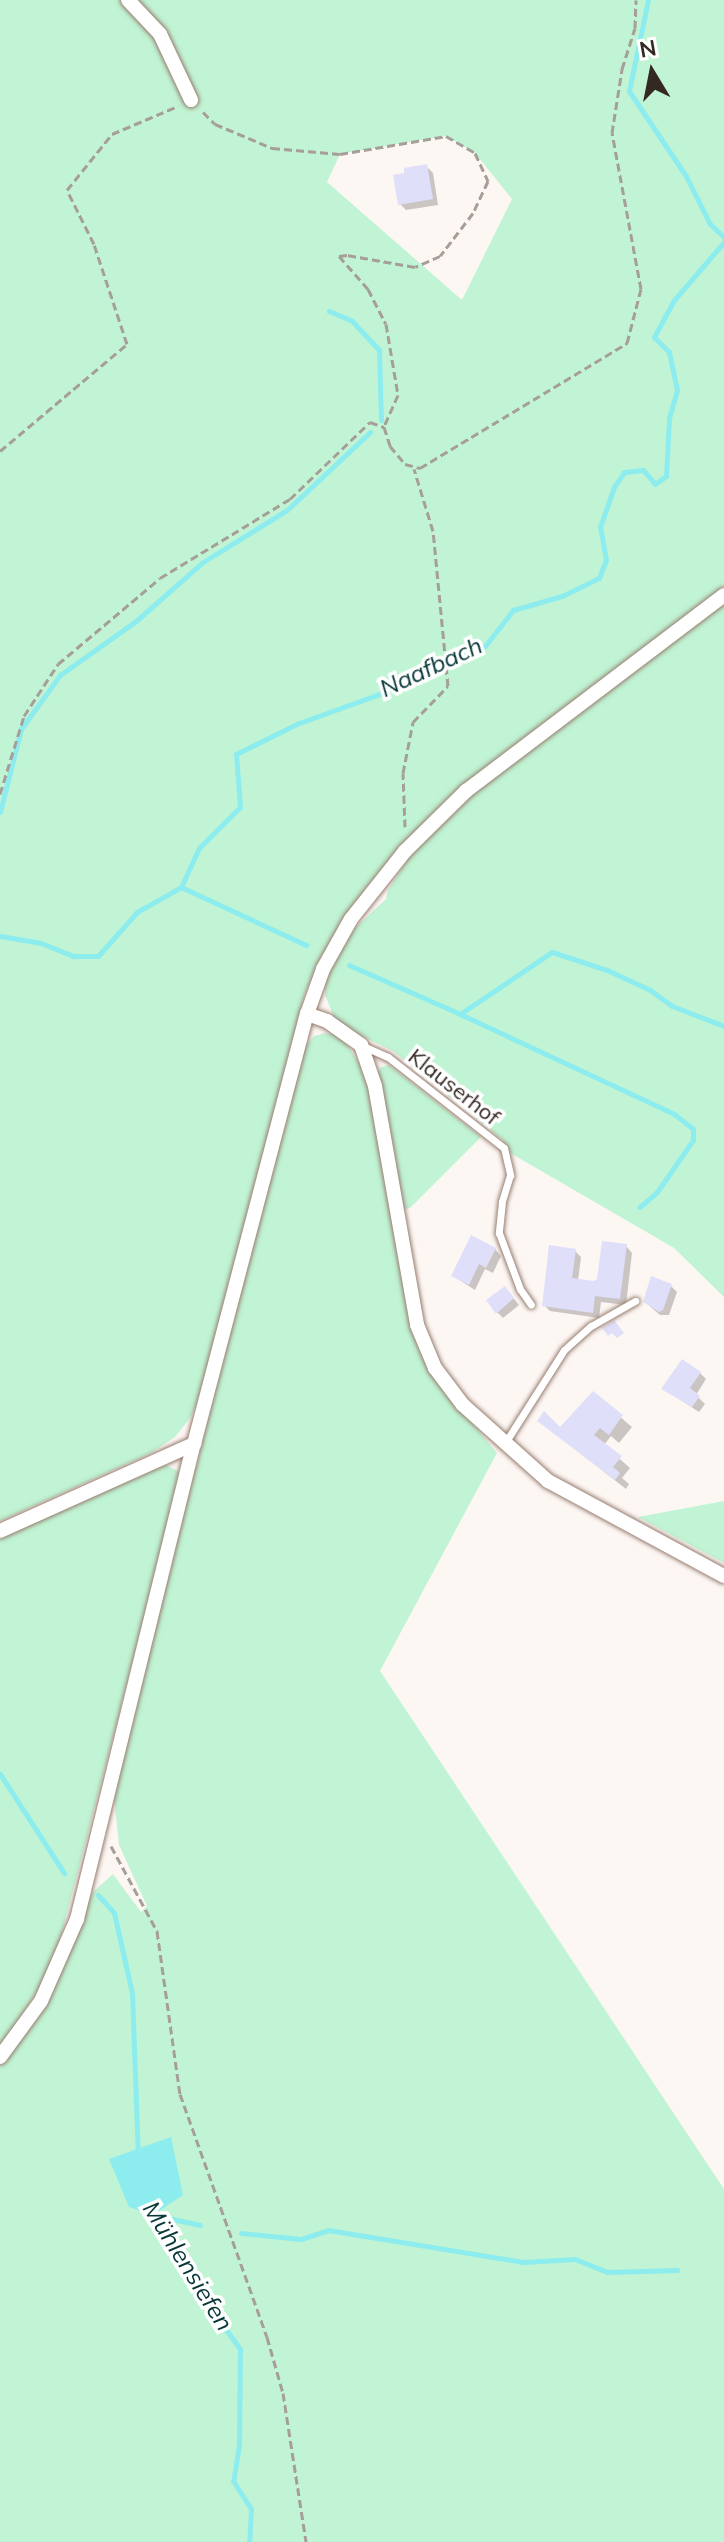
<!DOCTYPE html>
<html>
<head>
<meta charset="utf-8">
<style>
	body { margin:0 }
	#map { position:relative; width:724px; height:2542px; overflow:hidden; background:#fdf7f4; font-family:Mulish,sans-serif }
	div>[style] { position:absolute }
	.green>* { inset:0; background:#c0f4d4 }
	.water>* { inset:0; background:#8decee }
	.shadow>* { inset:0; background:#0003 }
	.stream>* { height:5px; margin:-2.5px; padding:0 2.5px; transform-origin:2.5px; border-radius:2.5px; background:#8decee }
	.building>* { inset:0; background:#dfdffa }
	.path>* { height:3px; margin-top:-1.5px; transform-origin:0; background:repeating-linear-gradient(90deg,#a69e99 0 8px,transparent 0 12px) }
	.roads { filter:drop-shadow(0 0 2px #977d6f) drop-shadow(0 0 2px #977d6f) }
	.service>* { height:7px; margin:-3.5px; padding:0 3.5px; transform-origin:3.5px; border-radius:3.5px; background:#fff }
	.minor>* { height:14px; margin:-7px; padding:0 7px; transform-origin:7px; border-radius:7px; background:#fff }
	span { translate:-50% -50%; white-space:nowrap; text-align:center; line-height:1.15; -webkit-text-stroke:7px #fff; paint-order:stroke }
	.street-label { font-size:22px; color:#332822 }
	.water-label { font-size:24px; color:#083738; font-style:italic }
	.north { position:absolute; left:612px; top:32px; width:80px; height:80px; -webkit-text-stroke:6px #fff; paint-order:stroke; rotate:350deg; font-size:22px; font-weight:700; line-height:32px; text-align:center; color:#332822 }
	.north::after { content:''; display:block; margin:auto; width:28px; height:36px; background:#332822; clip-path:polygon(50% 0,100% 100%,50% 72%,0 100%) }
</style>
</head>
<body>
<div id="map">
	<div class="green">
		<i style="clip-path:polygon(evenodd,0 0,724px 0,724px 1297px,674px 1248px,512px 1154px,503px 1140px,393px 1051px,347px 1029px,334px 1017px,325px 995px,325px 977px,354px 929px,386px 899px,388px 890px,417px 845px,319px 964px,305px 993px,203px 1392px,190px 1418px,175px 1437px,151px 1453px,0 1521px,0 0,446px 136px,475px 153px,512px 199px,462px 300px,327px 182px,340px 154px,446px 136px)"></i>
		<i style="clip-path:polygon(325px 1033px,336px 1035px,349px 1047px,364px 1071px,371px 1091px,411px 1320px,441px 1386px,497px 1453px,380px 1671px,724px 2189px,724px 2542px,0 2542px,0 2066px,38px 2017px,93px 1892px,113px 1874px,141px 1912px,147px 1906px,119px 1845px,114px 1797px,117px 1777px,302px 1050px,314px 1036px)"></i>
		<i style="clip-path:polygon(389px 1065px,481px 1137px,410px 1208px,401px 1210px,376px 1075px,381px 1067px)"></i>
		<i style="clip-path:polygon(162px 1463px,178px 1471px,180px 1480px,61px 1936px,40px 1987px,0 2048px,0 1537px)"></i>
		<i style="clip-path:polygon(724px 1501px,724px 1563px,638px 1517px)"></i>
	</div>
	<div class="water">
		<i style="clip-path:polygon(171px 2137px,183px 2195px,153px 2215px,129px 2207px,109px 2159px)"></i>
	</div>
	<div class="shadow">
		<i style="clip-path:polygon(426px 166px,433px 173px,438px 205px,406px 210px,400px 204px)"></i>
		<i style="clip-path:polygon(626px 1246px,632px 1253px,626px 1305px,601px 1302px,599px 1318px,550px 1311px,544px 1305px,575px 1251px,581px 1257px,578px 1281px,594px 1283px)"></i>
		<i style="clip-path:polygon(495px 1249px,501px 1256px,493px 1273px,485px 1269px,475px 1290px,453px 1276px)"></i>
		<i style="clip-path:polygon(671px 1286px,677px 1292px,669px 1315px,660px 1315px,645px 1302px)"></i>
		<i style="clip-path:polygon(511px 1295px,519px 1305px,503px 1318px,497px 1312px)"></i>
		<i style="clip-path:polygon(700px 1373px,706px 1379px,696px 1395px,705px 1404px,699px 1412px,664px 1389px)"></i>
		<i style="clip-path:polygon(593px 1394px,632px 1427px,619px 1443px,611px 1436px,604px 1445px,630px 1468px,622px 1478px,629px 1484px,626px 1489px,539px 1421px,560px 1429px)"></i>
	</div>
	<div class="stream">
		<i style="left:648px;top:0;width:93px;rotate:101.8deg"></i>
		<i style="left:629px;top:91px;width:102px;rotate:56.2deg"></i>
		<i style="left:686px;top:176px;width:54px;rotate:63.4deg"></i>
		<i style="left:710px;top:224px;width:19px;rotate:43deg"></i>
		<i style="left:329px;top:311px;width:25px;rotate:23deg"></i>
		<i style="left:352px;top:321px;width:40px;rotate:47deg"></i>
		<i style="left:379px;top:350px;width:70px;rotate:88.4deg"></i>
		<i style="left:0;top:812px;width:86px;rotate:-75.8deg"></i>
		<i style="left:21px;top:729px;width:67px;rotate:-54.2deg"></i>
		<i style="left:60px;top:675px;width:93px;rotate:-35.4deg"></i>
		<i style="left:136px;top:621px;width:89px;rotate:-41.4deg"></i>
		<i style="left:203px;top:562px;width:99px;rotate:-31.8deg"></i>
		<i style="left:287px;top:510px;width:114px;rotate:-43.2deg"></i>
		<i style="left:181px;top:887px;width:138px;rotate:24.9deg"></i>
		<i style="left:0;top:936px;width:42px;rotate:9.7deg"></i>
		<i style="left:41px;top:943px;width:35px;rotate:22deg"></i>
		<i style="left:73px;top:956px;width:25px"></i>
		<i style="left:98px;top:956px;width:59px;rotate:-48.4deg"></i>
		<i style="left:137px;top:912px;width:51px;rotate:-29.6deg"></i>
		<i style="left:181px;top:887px;width:43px;rotate:-65.2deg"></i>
		<i style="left:199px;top:848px;width:58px;rotate:-45deg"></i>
		<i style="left:240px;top:807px;width:53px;rotate:-94.3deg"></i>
		<i style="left:236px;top:754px;width:70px;rotate:-26.2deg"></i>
		<i style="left:299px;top:723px;width:95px;rotate:-19.8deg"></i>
		<i style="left:388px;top:691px;width:107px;rotate:-24.9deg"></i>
		<i style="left:485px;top:646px;width:46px;rotate:-52.1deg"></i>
		<i style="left:513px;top:610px;width:51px;rotate:-15.9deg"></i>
		<i style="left:562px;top:596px;width:41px;rotate:-25.9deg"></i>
		<i style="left:599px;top:578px;width:19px;rotate:-69deg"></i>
		<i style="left:606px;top:560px;width:34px;rotate:-100deg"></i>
		<i style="left:600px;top:527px;width:42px;rotate:-70.7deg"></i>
		<i style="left:614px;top:487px;width:18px;rotate:-56deg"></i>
		<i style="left:624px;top:472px;width:19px;rotate:-6deg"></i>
		<i style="left:643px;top:470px;width:18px;rotate:49deg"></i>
		<i style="left:655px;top:484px;width:14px;rotate:-36deg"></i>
		<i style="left:666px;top:476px;width:58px;rotate:-87deg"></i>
		<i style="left:669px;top:418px;width:29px;rotate:-74deg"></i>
		<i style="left:677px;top:390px;width:39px;rotate:-102deg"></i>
		<i style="left:669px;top:352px;width:21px;rotate:-135deg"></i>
		<i style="left:654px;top:337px;width:42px;rotate:-61.6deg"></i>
		<i style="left:674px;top:300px;width:77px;rotate:-49.2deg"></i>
		<i style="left:349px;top:965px;width:121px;rotate:23.8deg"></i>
		<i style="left:460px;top:1014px;width:111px;rotate:-34deg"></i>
		<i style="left:552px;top:952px;width:58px;rotate:18.1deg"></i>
		<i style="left:607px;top:970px;width:47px;rotate:24.9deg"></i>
		<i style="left:650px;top:990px;width:27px;rotate:36deg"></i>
		<i style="left:672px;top:1006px;width:56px;rotate:21deg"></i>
		<i style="left:460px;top:1014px;width:236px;rotate:25deg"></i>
		<i style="left:674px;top:1114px;width:24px;rotate:38deg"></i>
		<i style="left:693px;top:1129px;width:11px;rotate:90deg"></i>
		<i style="left:693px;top:1140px;width:63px;rotate:124.7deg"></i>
		<i style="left:657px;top:1192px;width:23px;rotate:139deg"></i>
		<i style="left:0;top:1774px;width:118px;rotate:57.1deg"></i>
		<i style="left:98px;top:1895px;width:24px;rotate:48deg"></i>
		<i style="left:114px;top:1913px;width:82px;rotate:77.3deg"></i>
		<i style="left:132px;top:1993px;width:163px;rotate:87.9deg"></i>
		<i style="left:151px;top:2212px;width:100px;rotate:58.8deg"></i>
		<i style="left:203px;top:2298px;width:63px;rotate:54deg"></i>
		<i style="left:240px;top:2349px;width:96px;rotate:90.6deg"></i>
		<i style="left:239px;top:2445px;width:36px;rotate:99deg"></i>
		<i style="left:233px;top:2481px;width:33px;rotate:57deg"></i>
		<i style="left:251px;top:2509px;width:33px;rotate:93deg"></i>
		<i style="left:154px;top:2215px;width:47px;rotate:12.3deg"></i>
		<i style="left:241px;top:2233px;width:60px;rotate:5.7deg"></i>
		<i style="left:301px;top:2239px;width:28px;rotate:-18deg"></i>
		<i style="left:328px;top:2230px;width:199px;rotate:9.3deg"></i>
		<i style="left:524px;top:2262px;width:51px;rotate:-3.4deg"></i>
		<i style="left:575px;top:2259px;width:35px;rotate:22deg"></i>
		<i style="left:607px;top:2272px;width:70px;rotate:-1.6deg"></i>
	</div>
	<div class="building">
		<i style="clip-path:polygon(427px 164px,433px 199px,398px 205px,393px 175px,404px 173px,404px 168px)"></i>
		<i style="clip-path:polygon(471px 1235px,496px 1248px,486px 1268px,479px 1264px,469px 1285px,451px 1276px)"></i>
		<i style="clip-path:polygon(602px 1241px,627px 1244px,620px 1299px,595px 1296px,593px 1313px,542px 1306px,549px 1245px,576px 1249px,572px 1278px,594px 1281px,597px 1279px)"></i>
		<i style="clip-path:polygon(651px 1276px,672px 1284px,663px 1310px,659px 1312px,643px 1302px)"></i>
		<i style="clip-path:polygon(505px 1286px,514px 1298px,496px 1314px,486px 1300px)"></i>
		<i style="clip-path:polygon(614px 1320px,624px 1333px,617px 1338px,612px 1333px,608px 1336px,602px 1328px)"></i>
		<i style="clip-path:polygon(682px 1359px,701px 1372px,690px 1388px,700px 1396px,692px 1407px,661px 1389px)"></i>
		<i style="clip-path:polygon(593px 1391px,623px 1415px,609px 1435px,600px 1428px,594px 1435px,622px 1456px,613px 1467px,620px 1473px,615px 1480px,537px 1421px,544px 1411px,560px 1427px)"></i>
	</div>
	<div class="path">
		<i style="left:203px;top:112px;width:17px;rotate:45deg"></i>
		<i style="left:215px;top:124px;width:62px;rotate:22.8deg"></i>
		<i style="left:272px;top:148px;width:68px;rotate:5deg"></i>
		<i style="left:340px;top:154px;width:108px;rotate:-9.6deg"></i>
		<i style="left:446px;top:136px;width:34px;rotate:30deg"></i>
		<i style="left:475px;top:153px;width:31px;rotate:65deg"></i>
		<i style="left:488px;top:181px;width:35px;rotate:115deg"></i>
		<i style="left:473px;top:213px;width:54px;rotate:127.5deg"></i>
		<i style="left:440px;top:256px;width:27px;rotate:156deg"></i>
		<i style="left:415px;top:267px;width:69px;rotate:-170deg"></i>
		<i style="left:347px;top:255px;width:8px;rotate:173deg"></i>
		<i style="left:339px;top:256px;width:44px;rotate:48.7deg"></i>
		<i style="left:368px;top:289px;width:39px;rotate:63deg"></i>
		<i style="left:386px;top:324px;width:72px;rotate:80.4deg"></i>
		<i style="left:398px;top:395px;width:35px;rotate:114deg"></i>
		<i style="left:384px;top:427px;width:20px;rotate:72deg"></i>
		<i style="left:390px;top:446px;width:23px;rotate:50deg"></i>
		<i style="left:405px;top:464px;width:16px;rotate:15deg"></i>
		<i style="left:420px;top:468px;width:242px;rotate:-31.1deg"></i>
		<i style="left:627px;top:343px;width:56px;rotate:-75.5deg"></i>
		<i style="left:641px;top:289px;width:159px;rotate:-100.5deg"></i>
		<i style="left:612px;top:133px;width:65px;rotate:-81.1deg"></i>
		<i style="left:622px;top:69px;width:43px;rotate:-72.4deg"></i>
		<i style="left:635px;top:28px;width:28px;rotate:-88deg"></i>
		<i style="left:0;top:451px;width:166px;rotate:-40.1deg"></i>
		<i style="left:127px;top:344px;width:105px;rotate:-108.3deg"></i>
		<i style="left:94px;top:244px;width:60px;rotate:-116.6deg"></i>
		<i style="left:67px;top:190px;width:72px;rotate:-51.2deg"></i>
		<i style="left:112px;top:134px;width:72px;rotate:-23deg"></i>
		<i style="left:0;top:794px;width:82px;rotate:-72.9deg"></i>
		<i style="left:24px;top:716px;width:62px;rotate:-56.8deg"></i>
		<i style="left:58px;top:664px;width:133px;rotate:-40.1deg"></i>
		<i style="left:160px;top:578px;width:152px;rotate:-31.3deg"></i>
		<i style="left:290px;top:499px;width:111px;rotate:-43.9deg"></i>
		<i style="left:370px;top:422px;width:15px;rotate:20deg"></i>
		<i style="left:405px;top:827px;width:54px;rotate:-92.1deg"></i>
		<i style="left:403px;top:773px;width:52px;rotate:-78.9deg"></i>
		<i style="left:413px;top:722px;width:50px;rotate:-45.8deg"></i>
		<i style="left:448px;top:686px;width:156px;rotate:-95.5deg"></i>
		<i style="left:433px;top:531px;width:65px;rotate:-107deg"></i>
		<i style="left:111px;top:1846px;width:97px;rotate:61.6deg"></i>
		<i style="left:157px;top:1931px;width:165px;rotate:82deg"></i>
		<i style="left:180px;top:2094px;width:258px;rotate:70.3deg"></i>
		<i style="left:267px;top:2337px;width:58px;rotate:74.1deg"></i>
		<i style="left:283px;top:2393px;width:151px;rotate:81.2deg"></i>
	</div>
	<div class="roads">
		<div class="service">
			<i style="left:363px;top:1046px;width:27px;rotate:24deg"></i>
			<i style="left:388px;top:1057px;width:147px;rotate:38.1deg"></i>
			<i style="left:504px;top:1148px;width:28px;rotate:77deg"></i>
			<i style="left:510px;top:1175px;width:28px;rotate:107deg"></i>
			<i style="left:502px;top:1202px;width:31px;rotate:96deg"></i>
			<i style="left:499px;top:1233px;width:60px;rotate:69.4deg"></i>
			<i style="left:520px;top:1289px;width:19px;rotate:55deg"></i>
			<i style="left:505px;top:1443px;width:110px;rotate:-57.6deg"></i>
			<i style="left:564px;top:1350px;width:36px;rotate:-42deg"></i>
			<i style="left:591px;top:1326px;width:51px;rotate:-29.6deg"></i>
		</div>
		<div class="minor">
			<i style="left:128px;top:0;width:47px;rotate:46.7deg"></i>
			<i style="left:160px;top:34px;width:73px;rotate:64.8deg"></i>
			<i style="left:307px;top:1014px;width:21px;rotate:19deg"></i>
			<i style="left:327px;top:1021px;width:42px;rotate:35.2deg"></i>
			<i style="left:361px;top:1045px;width:43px;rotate:71.1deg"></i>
			<i style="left:375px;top:1086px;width:243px;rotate:80deg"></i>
			<i style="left:417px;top:1325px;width:47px;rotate:67.3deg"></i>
			<i style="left:435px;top:1368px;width:46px;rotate:52.9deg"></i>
			<i style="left:463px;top:1405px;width:114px;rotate:41.8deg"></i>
			<i style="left:548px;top:1481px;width:200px;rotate:28.4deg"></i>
			<i style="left:0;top:1531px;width:213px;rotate:-24.2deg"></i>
			<i style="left:0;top:2057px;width:69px;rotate:-53.8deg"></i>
			<i style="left:41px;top:2001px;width:90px;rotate:-66.3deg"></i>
			<i style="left:77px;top:1919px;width:489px;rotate:-76.2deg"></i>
			<i style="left:194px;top:1444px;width:445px;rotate:-75.3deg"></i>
			<i style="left:307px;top:1014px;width:48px;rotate:-70.4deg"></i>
			<i style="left:323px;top:969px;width:57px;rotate:-60.8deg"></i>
			<i style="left:351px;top:919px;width:87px;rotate:-51.5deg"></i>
			<i style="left:405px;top:851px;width:86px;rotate:-44.5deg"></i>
			<i style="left:466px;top:791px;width:324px;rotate:-37.2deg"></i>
		</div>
	</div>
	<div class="street-label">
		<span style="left:454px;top:1087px;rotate:38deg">Klauserhof</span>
	</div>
	<div class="water-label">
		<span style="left:431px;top:667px;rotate:-25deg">Naafbach</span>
		<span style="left:188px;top:2266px;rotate:58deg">Mühlensiefen</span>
	</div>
	<div class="north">N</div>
</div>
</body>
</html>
